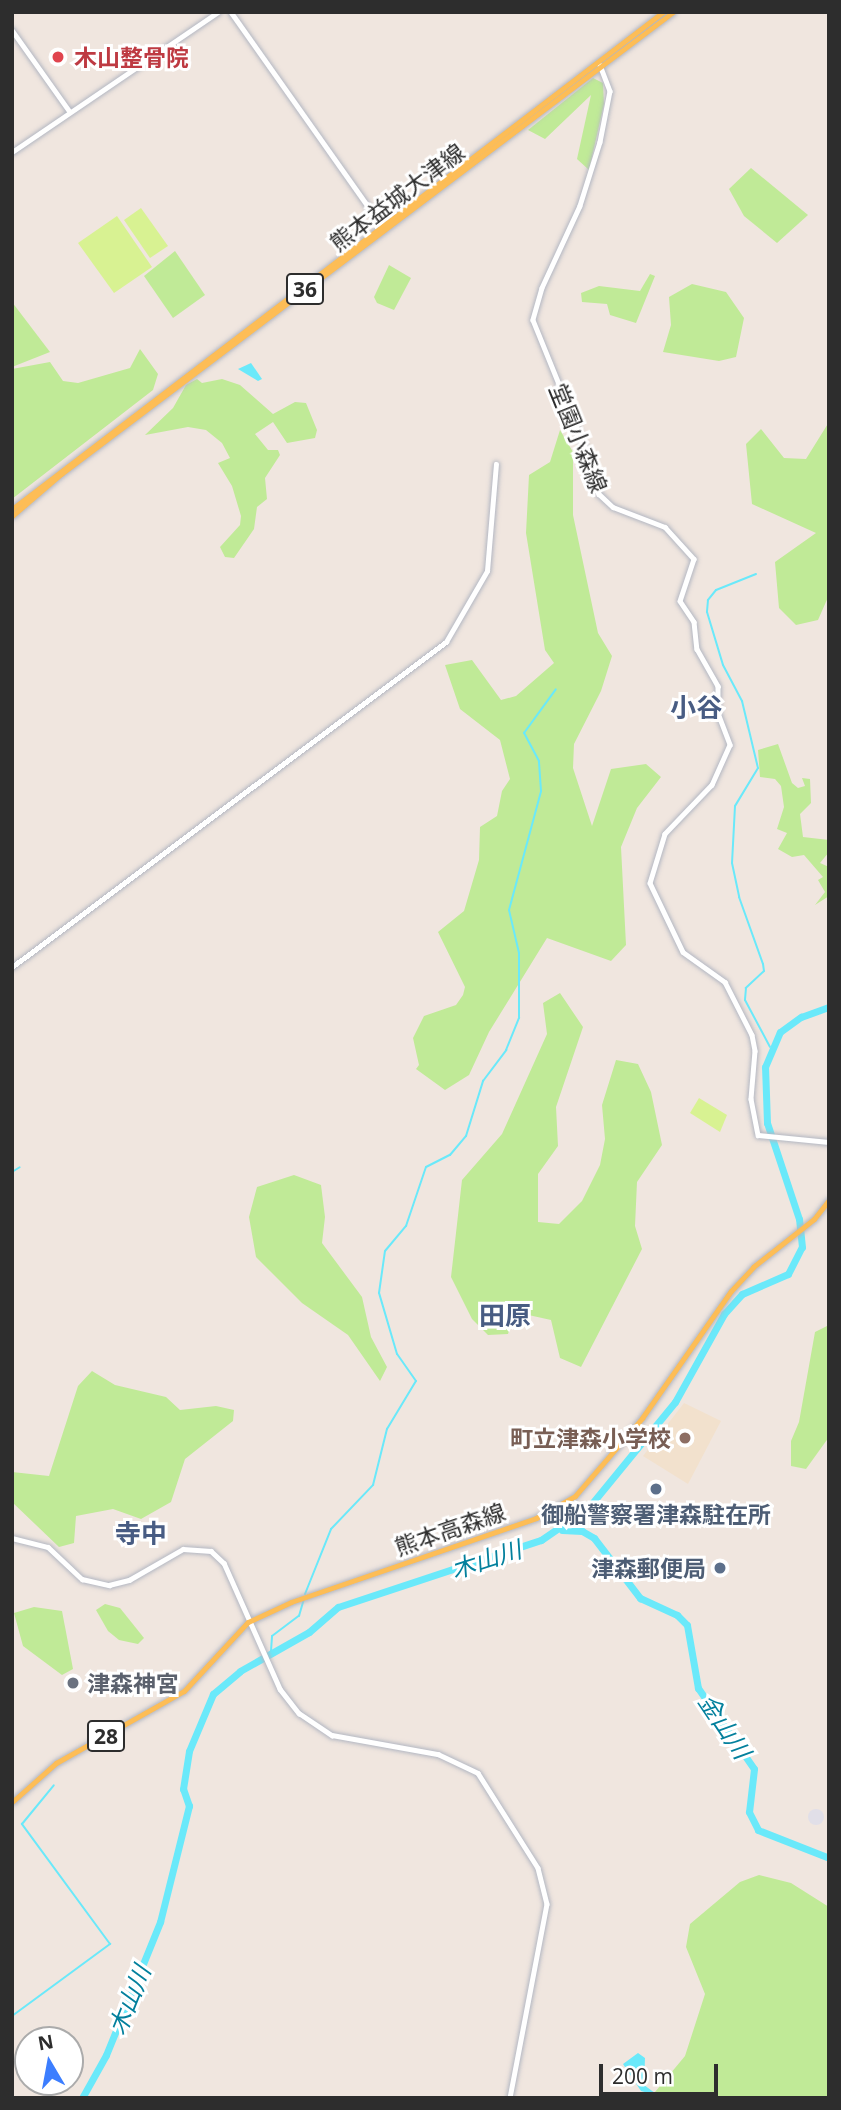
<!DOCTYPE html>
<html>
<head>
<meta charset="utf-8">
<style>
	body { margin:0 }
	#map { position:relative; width:841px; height:2110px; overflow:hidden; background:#f0e6df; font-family:"Open Sans","Noto Sans JP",sans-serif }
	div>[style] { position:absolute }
	.industrial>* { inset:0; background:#e1dfe8 }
	.round { border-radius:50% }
	.education>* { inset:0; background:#f2e1cd }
	.green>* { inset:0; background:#c0ea97 }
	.pitch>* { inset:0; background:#d8f292 }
	.water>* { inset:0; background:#6ae9fa }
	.stream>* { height:2px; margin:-1px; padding:0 1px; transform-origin:1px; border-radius:1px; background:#6ae9fa }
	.river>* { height:7px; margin:-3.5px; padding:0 3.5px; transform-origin:3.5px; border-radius:3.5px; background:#6ae9fa }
	.roads { filter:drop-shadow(0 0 2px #b3b7c2) drop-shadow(0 0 2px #b3b7c2) }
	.secondary>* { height:4.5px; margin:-2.25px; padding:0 2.25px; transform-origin:2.25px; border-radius:2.25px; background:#fff }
	.primary>* { height:5px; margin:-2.5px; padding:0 2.5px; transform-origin:2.5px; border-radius:2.5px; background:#fdbd56 }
	.dots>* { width:19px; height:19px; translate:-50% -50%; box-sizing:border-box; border:4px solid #fff; border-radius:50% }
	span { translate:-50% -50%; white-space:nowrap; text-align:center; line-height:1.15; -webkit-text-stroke:6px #fff; paint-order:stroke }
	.shield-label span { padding:2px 5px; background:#fff; border:2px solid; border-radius:5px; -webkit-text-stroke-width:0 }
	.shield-label { font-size:21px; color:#2d2d2d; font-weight:700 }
	.health-label { font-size:23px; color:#be3a42; font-weight:700 }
	.left { translate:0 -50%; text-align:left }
	.street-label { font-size:23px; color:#2d2d2d }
	.education-label { font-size:23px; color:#785e54; font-weight:700 }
	.right { translate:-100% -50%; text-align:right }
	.service-label { font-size:23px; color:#4e5e75; font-weight:700 }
	.worship-label { font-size:23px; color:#5b616d; font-weight:700 }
	.water-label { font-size:24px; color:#03809d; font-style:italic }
	.quarter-label { font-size:26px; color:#485c83; font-weight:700 }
	.frame { position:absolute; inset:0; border:14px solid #2d2d2d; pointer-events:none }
	.north { position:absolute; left:14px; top:2026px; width:70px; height:70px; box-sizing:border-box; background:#fff; border:2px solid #ababab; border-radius:50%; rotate:350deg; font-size:19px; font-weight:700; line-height:28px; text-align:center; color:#2d2d2d }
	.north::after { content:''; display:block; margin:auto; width:24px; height:32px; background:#3c7eff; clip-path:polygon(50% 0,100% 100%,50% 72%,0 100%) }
	.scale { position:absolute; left:599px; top:2064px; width:119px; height:32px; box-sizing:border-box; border:4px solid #2d2d2d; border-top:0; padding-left:9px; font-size:21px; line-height:24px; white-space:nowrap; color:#2d2d2d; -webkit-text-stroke:5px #fff; paint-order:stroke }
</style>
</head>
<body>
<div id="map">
	<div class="industrial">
		<i class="round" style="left:808px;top:1809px;width:16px;height:16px"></i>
	</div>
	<div class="education">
		<i style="clip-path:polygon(684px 1403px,721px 1421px,688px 1484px,643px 1456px)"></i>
	</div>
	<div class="green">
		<i style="clip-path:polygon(593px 78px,603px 83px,604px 104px,589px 170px,577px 159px,591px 95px,545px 139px,528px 130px)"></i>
		<i style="clip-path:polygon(751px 168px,808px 215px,777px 243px,744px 216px,729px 189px)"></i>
		<i style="clip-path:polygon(175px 251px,205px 295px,173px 318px,144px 276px)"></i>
		<i style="clip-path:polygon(389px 265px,411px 278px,394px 310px,377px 303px,374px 297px)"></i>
		<i style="clip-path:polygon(650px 274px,655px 276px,636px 323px,610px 315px,607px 304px,582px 302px,581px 293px,599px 286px,640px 291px)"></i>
		<i style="clip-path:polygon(692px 284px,726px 292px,744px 318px,736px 357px,719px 361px,663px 352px,671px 325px,669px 297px)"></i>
		<i style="clip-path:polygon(12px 302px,50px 352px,12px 367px)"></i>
		<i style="clip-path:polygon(140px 349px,158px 374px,153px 390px,12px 499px,12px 369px,50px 362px,63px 381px,78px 383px,130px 368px)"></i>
		<i style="clip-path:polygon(197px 379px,202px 383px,222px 379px,240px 385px,273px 414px,295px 402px,306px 403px,317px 430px,315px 438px,287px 443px,273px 422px,255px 434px,268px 450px,278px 450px,280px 455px,265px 478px,267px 499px,257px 507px,254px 529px,234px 558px,225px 557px,220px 547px,240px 525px,241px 516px,232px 486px,218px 463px,230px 458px,222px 443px,206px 430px,188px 427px,145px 435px,173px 408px,186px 385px)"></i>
		<i style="clip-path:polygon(829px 422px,829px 595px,818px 620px,796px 625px,779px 608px,775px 562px,816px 533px,752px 504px,746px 444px,761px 429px,784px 458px,806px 459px)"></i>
		<i style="clip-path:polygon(560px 430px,573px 452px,573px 515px,598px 633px,612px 656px,601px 691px,574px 744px,573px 768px,592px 826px,611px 769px,646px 764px,661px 777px,637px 808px,621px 847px,626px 945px,611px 961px,547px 938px,489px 1032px,469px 1075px,445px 1090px,416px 1069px,419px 1065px,413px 1038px,424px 1016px,456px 1005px,463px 995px,465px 987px,438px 932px,464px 911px,479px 860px,480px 827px,497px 816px,502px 791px,510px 779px,500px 740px,460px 709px,445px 665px,472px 660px,501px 700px,516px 696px,554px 663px,545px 650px,526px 533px,529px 475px,550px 462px)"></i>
		<i style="clip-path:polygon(778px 744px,792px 783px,798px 788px,805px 786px,802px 778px,810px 779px,811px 803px,800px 814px,803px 837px,829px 840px,829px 852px,820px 863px,829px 867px,829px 896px,815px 905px,825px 892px,818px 880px,823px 877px,804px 855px,792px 857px,778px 849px,787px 833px,777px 829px,784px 807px,781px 786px,775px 779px,760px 777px,758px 750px)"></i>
		<i style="clip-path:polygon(560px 993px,583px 1027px,556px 1107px,558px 1146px,538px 1174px,538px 1222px,559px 1224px,582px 1201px,600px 1165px,605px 1139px,602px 1105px,616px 1060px,638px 1064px,651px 1092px,662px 1145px,637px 1182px,635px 1226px,642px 1249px,581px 1367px,560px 1358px,551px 1320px,515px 1312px,508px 1334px,488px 1335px,472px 1319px,451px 1277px,462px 1180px,502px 1134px,547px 1034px,543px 1003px)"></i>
		<i style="clip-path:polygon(294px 1175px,321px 1185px,325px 1217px,322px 1243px,362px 1297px,371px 1337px,387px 1367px,380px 1381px,348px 1335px,302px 1303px,256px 1257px,249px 1217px,257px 1187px)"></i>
		<i style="clip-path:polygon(829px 1325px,829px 1437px,806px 1469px,791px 1466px,791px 1441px,799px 1422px,815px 1332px)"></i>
		<i style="clip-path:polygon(92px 1371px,115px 1385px,166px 1397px,180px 1410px,216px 1406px,234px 1410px,233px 1421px,185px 1459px,171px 1502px,141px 1519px,113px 1509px,76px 1516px,74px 1543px,59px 1547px,12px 1502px,12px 1472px,49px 1476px,78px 1386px)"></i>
		<i style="clip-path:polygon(105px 1604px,120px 1608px,144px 1638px,138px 1644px,119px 1640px,108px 1631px,96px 1610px)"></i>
		<i style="clip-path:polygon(34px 1607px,62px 1611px,73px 1669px,62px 1675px,23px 1646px,14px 1613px)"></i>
		<i style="clip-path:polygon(759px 1875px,791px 1883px,829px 1907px,829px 2097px,650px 2098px,685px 2056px,705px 1994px,686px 1947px,690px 1924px,740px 1882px)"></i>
	</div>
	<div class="pitch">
		<i style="clip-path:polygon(141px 208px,168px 246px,150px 258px,124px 220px)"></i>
		<i style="clip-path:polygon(117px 216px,152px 267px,114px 293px,78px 243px)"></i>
		<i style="clip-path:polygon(699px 1098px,727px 1115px,720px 1132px,690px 1113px)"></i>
	</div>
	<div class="water">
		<i style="clip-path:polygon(251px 363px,262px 379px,258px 381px,238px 369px)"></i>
		<i style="clip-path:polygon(638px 2053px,645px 2058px,644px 2085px,659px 2096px,641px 2091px,623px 2064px)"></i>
	</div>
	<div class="stream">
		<i style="left:756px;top:574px;width:43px;rotate:158.2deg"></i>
		<i style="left:716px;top:590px;width:13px;rotate:129deg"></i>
		<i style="left:708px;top:600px;width:12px;rotate:95deg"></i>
		<i style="left:707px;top:612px;width:55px;rotate:73.2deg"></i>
		<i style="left:723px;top:665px;width:41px;rotate:62.2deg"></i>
		<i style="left:742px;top:701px;width:69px;rotate:76.6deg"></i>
		<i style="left:758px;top:768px;width:44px;rotate:121.2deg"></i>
		<i style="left:735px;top:806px;width:57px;rotate:93deg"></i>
		<i style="left:732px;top:863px;width:35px;rotate:78deg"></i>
		<i style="left:739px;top:897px;width:71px;rotate:70.3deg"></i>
		<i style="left:763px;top:964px;width:7px;rotate:82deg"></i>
		<i style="left:764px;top:971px;width:25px;rotate:137deg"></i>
		<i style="left:746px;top:988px;width:12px;rotate:95deg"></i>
		<i style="left:745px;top:1000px;width:53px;rotate:62deg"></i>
		<i style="left:12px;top:1172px;width:9px;rotate:-32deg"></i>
		<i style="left:305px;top:1594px;width:70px;rotate:-68.2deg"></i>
		<i style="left:331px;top:1529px;width:61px;rotate:-46.3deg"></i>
		<i style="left:373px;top:1485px;width:58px;rotate:-76deg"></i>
		<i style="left:387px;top:1429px;width:56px;rotate:-58.9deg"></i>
		<i style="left:416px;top:1381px;width:33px;rotate:-125deg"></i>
		<i style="left:397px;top:1354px;width:64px;rotate:-106.4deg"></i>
		<i style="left:379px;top:1293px;width:42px;rotate:-81.9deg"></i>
		<i style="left:385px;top:1251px;width:33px;rotate:-50deg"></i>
		<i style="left:406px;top:1226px;width:62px;rotate:-71.3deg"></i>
		<i style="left:426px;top:1167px;width:27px;rotate:-27deg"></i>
		<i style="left:450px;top:1155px;width:25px;rotate:-50deg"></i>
		<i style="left:466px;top:1136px;width:58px;rotate:-72.8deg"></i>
		<i style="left:483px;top:1081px;width:39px;rotate:-53deg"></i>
		<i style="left:506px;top:1050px;width:35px;rotate:-68deg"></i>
		<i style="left:519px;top:1018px;width:65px;rotate:-90deg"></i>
		<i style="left:519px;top:953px;width:44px;rotate:-103.1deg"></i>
		<i style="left:509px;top:910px;width:123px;rotate:-74.9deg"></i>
		<i style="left:541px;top:791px;width:30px;rotate:-94deg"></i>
		<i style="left:539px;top:761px;width:32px;rotate:-118deg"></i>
		<i style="left:524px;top:733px;width:54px;rotate:-54deg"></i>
		<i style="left:271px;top:1651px;width:15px;rotate:-86deg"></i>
		<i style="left:272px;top:1636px;width:34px;rotate:-37deg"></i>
		<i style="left:299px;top:1616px;width:18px;rotate:-74deg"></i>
		<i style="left:12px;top:2016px;width:122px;rotate:-36.3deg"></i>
		<i style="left:110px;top:1944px;width:149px;rotate:-126.3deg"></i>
		<i style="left:22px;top:1824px;width:50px;rotate:-50.6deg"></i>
	</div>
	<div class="river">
		<i style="left:562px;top:1530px;width:20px;rotate:3deg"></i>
		<i style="left:582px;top:1531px;width:14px;rotate:30deg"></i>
		<i style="left:594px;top:1538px;width:76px;rotate:52.5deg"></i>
		<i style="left:640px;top:1598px;width:41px;rotate:24.7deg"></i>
		<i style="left:677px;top:1615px;width:14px;rotate:45deg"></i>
		<i style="left:687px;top:1625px;width:64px;rotate:80.1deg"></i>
		<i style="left:698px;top:1688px;width:98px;rotate:55.3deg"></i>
		<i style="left:754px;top:1769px;width:43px;rotate:96.6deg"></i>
		<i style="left:749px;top:1812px;width:20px;rotate:63deg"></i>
		<i style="left:758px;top:1830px;width:76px;rotate:21.5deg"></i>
		<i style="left:82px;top:2098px;width:49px;rotate:-60.8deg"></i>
		<i style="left:106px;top:2055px;width:144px;rotate:-67.9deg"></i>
		<i style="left:160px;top:1922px;width:120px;rotate:-76deg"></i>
		<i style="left:189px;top:1806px;width:18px;rotate:-109deg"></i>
		<i style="left:183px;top:1789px;width:38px;rotate:-81deg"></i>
		<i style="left:189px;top:1751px;width:62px;rotate:-67.2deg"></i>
		<i style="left:213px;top:1694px;width:35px;rotate:-40deg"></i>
		<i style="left:240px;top:1671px;width:79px;rotate:-29.5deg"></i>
		<i style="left:309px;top:1632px;width:38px;rotate:-41deg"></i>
		<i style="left:338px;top:1607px;width:214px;rotate:-18.3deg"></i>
		<i style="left:541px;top:1540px;width:58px;rotate:-34.5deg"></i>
		<i style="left:589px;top:1507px;width:136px;rotate:-50.7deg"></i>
		<i style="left:675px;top:1402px;width:101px;rotate:-60.9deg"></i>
		<i style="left:724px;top:1314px;width:27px;rotate:-48deg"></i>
		<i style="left:742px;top:1294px;width:50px;rotate:-23.5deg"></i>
		<i style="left:788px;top:1274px;width:30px;rotate:-63deg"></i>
		<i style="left:802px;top:1247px;width:28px;rotate:-96deg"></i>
		<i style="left:799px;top:1219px;width:101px;rotate:-108.4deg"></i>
		<i style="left:767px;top:1123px;width:56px;rotate:-92deg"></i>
		<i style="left:765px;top:1067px;width:38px;rotate:-67deg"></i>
		<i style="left:780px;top:1032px;width:26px;rotate:-36deg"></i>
		<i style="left:801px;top:1017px;width:30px;rotate:-20deg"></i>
	</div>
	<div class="roads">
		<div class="secondary">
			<i style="left:231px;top:12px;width:266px;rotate:54.8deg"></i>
			<i style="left:12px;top:30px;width:100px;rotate:54.7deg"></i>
			<i style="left:600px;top:65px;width:28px;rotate:69deg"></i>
			<i style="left:610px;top:91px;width:52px;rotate:101.1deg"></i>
			<i style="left:600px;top:142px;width:67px;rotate:107.4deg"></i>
			<i style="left:580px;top:206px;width:90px;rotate:114.9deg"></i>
			<i style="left:542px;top:288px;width:33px;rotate:106deg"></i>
			<i style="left:533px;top:320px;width:154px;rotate:67.9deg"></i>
			<i style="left:591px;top:463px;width:32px;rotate:76deg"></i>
			<i style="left:599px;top:494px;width:19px;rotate:43deg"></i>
			<i style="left:613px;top:507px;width:56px;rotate:21deg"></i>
			<i style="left:665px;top:527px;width:43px;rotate:47.8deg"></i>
			<i style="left:694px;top:559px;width:44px;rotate:108.4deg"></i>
			<i style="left:680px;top:601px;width:25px;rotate:56deg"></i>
			<i style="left:694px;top:622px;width:27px;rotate:84deg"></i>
			<i style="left:697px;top:649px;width:43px;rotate:60.4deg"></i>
			<i style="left:718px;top:686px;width:27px;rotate:90deg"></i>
			<i style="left:718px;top:713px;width:34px;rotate:69deg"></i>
			<i style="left:730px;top:745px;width:44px;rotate:114.2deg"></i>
			<i style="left:712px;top:785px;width:68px;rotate:133.8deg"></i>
			<i style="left:665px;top:834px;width:51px;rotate:107deg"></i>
			<i style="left:650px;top:883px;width:76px;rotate:64.4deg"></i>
			<i style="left:683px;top:952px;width:52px;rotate:35.5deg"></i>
			<i style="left:725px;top:982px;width:59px;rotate:63deg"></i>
			<i style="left:752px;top:1035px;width:16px;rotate:79deg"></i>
			<i style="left:755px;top:1051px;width:48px;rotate:94.8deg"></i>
			<i style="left:751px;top:1099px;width:37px;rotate:79deg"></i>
			<i style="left:758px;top:1135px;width:71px;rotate:5.6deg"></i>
			<i style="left:12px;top:152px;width:249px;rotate:-34.2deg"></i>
			<i style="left:12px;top:967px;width:542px;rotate:-36.83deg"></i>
			<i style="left:446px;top:642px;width:82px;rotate:-60deg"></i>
			<i style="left:487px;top:571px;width:107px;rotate:-85.2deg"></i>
			<i style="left:12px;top:1538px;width:37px;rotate:14deg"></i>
			<i style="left:48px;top:1547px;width:47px;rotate:43.3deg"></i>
			<i style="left:82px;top:1579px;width:28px;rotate:13deg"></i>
			<i style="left:109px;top:1585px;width:21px;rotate:-14deg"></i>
			<i style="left:129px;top:1580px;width:62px;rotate:-29.9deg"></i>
			<i style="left:183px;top:1549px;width:28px;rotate:4deg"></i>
			<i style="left:211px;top:1551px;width:18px;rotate:43deg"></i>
			<i style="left:224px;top:1563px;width:138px;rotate:66deg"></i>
			<i style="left:280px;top:1689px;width:31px;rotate:52deg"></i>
			<i style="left:299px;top:1713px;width:40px;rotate:34deg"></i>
			<i style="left:332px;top:1735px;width:108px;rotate:10.2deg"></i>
			<i style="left:438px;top:1754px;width:44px;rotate:25.4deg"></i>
			<i style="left:478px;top:1773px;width:112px;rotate:57.7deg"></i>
			<i style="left:538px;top:1868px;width:37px;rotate:76deg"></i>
			<i style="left:547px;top:1904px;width:197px;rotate:100.8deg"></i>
		</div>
		<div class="primary">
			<i style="left:12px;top:509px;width:819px;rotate:-37.36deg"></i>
			<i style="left:12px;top:516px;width:65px;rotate:-40.6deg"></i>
			<i style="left:61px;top:474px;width:767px;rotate:-37.05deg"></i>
			<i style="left:12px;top:1802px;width:59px;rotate:-41.6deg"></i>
			<i style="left:56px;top:1763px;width:147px;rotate:-29.4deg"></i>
			<i style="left:184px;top:1691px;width:94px;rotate:-47.2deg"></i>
			<i style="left:248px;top:1622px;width:47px;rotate:-24.9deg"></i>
			<i style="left:291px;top:1602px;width:259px;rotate:-18.9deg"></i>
			<i style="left:536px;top:1518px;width:45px;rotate:-29.4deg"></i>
			<i style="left:575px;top:1496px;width:103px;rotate:-49.3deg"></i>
			<i style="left:642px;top:1418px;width:155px;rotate:-55deg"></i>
			<i style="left:731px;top:1291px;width:33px;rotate:-47deg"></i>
			<i style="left:753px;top:1267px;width:78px;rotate:-38.2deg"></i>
			<i style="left:814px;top:1219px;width:24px;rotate:-52deg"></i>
		</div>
	</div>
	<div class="dots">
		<i style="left:58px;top:57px;background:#e0444e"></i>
		<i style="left:685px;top:1438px;background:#8d6e63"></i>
		<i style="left:656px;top:1489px;background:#5c6f8a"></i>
		<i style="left:720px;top:1568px;background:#5c6f8a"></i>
		<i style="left:73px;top:1683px;background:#6b7280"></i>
	</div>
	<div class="shield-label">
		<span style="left:305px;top:289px">36</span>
		<span style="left:106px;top:1736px">28</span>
	</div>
	<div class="health-label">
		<span class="left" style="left:74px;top:57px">木山整骨院</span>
	</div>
	<div class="street-label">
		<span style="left:397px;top:197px;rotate:-37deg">熊本益城大津線</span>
		<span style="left:579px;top:438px;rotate:68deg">堂園小森線</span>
		<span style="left:450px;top:1529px;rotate:-19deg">熊本高森線</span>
	</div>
	<div class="education-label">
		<span class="right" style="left:671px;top:1438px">町立津森小学校</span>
	</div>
	<div class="service-label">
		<span style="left:656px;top:1514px">御船警察署津森駐在所</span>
		<span class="right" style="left:706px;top:1568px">津森郵便局</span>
	</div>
	<div class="worship-label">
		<span class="left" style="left:87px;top:1683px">津森神宮</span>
	</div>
	<div class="water-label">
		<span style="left:486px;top:1559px;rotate:-18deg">木山川</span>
		<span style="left:725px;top:1726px;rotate:56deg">金山川</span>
		<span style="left:129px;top:2000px;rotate:-68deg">木山川</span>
	</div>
	<div class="quarter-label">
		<span style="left:696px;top:708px">小谷</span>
		<span style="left:505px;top:1316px">田原</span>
		<span style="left:141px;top:1534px">寺中</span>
	</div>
	<div class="frame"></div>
	<div class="north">N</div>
	<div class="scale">200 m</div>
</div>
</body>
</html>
